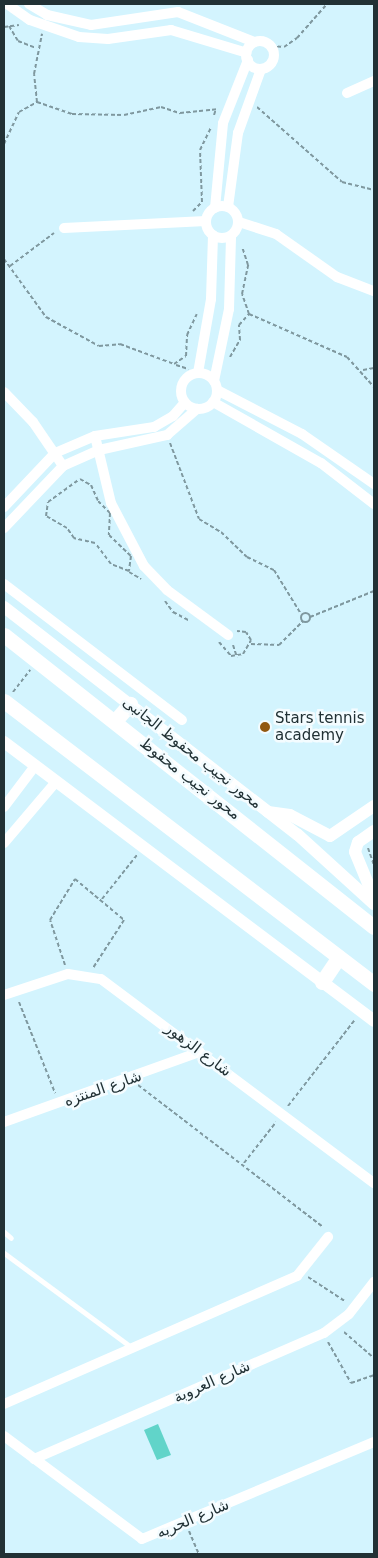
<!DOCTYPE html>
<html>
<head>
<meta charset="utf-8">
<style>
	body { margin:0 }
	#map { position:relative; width:378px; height:1558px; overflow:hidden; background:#d3f4fe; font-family:"DejaVu Sans",Cairo,sans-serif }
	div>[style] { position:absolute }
	.building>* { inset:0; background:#61d4c9 }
	.path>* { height:2px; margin-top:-1px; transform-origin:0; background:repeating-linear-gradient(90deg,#7f989f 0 4px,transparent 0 6.5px) }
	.path>.ring { margin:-1px; padding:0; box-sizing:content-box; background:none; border:2px solid #7f989f; border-radius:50% }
	.service>* { height:5px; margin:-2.5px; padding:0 2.5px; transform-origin:2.5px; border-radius:2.5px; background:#fff }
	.minor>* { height:10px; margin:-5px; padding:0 5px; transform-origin:5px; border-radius:5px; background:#fff }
	.minor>.ring { margin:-5px; padding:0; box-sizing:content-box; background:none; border:10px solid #fff; border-radius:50% }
	.tertiary>* { height:12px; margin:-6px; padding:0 6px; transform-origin:6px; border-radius:6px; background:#fff }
	.secondary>* { height:15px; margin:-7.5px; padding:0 7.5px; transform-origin:7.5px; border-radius:7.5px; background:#fff }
	.dots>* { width:14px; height:14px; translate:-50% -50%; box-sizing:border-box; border:2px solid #f4fcff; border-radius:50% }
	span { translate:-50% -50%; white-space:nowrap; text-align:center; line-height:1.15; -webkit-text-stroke:5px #f4fcff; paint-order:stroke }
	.poi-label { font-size:15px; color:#213135 }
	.left { translate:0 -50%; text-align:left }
	.street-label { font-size:15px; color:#213135 }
	.frame { position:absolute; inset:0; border:5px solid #213135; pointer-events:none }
</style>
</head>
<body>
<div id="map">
	<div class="building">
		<i style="clip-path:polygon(158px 1424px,171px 1455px,157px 1460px,144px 1430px)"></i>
	</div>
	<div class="path">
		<i style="left:9px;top:26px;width:17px;rotate:59deg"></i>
		<i style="left:18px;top:41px;width:19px;rotate:21deg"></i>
		<i style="left:4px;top:27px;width:15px;rotate:-8deg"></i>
		<i style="left:271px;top:46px;width:13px;rotate:4deg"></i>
		<i style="left:284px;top:47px;width:16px;rotate:-35deg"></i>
		<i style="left:297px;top:38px;width:45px;rotate:-48.6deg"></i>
		<i style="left:37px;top:102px;width:28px;rotate:-96deg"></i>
		<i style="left:34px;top:74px;width:41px;rotate:-78.7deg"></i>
		<i style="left:257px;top:107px;width:113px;rotate:41.4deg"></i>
		<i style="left:342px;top:182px;width:33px;rotate:14deg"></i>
		<i style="left:214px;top:115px;width:6px;rotate:-72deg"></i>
		<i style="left:4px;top:144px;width:35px;rotate:-65deg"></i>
		<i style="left:19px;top:112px;width:21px;rotate:-29deg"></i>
		<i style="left:37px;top:102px;width:37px;rotate:19deg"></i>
		<i style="left:72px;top:114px;width:52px;rotate:1.1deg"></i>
		<i style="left:124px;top:115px;width:38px;rotate:-12deg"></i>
		<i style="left:161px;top:107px;width:20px;rotate:18deg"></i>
		<i style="left:180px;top:113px;width:37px;rotate:-6deg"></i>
		<i style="left:193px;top:211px;width:13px;rotate:-45deg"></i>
		<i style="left:202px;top:202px;width:52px;rotate:-92.2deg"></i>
		<i style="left:200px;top:150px;width:25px;rotate:-64deg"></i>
		<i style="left:4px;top:259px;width:72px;rotate:54.1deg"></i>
		<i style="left:46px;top:317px;width:60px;rotate:28.7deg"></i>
		<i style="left:99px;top:346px;width:21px;rotate:-5deg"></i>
		<i style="left:120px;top:344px;width:58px;rotate:20.3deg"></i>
		<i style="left:174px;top:364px;width:14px;rotate:-34deg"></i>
		<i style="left:186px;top:356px;width:21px;rotate:-87deg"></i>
		<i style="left:187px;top:335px;width:23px;rotate:-65deg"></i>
		<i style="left:10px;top:266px;width:55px;rotate:-36.9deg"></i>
		<i style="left:249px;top:314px;width:107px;rotate:23.7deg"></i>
		<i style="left:347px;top:357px;width:40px;rotate:48deg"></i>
		<i style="left:230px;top:357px;width:20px;rotate:-60deg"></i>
		<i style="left:240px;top:340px;width:15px;rotate:-94deg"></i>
		<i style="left:239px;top:325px;width:15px;rotate:-48deg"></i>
		<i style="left:249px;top:314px;width:21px;rotate:-109deg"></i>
		<i style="left:242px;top:294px;width:30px;rotate:-78deg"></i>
		<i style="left:248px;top:265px;width:19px;rotate:-108deg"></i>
		<i style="left:176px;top:365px;width:13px;rotate:18deg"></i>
		<i style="left:363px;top:370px;width:11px;rotate:-10deg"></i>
		<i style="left:170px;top:443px;width:81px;rotate:69.1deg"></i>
		<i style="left:199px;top:519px;width:26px;rotate:31deg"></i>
		<i style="left:221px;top:532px;width:36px;rotate:44deg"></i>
		<i style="left:247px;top:557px;width:30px;rotate:26deg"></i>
		<i style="left:274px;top:570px;width:52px;rotate:58.5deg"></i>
		<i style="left:80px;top:479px;width:13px;rotate:29deg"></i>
		<i style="left:91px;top:485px;width:17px;rotate:66deg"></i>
		<i style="left:98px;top:501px;width:17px;rotate:45deg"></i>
		<i style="left:110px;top:513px;width:22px;rotate:93deg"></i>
		<i style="left:109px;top:535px;width:30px;rotate:44deg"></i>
		<i style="left:131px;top:556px;width:15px;rotate:98deg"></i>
		<i style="left:129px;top:571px;width:19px;rotate:-159deg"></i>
		<i style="left:111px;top:564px;width:26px;rotate:-127deg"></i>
		<i style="left:95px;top:543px;width:22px;rotate:-167deg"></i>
		<i style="left:74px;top:538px;width:12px;rotate:-125deg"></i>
		<i style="left:67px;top:528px;width:24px;rotate:-150deg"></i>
		<i style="left:46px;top:516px;width:14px;rotate:-82deg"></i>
		<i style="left:48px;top:502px;width:39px;rotate:-36deg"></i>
		<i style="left:129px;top:572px;width:14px;rotate:30deg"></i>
		<i style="left:165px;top:601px;width:14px;rotate:54deg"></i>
		<i style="left:173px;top:612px;width:19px;rotate:28deg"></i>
		<i class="ring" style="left:300.5px;top:612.5px;width:7px;height:7px"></i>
		<i style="left:310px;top:617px;width:69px;rotate:-22.1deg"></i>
		<i style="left:219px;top:642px;width:18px;rotate:49deg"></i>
		<i style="left:231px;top:656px;width:12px;rotate:-9deg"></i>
		<i style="left:243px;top:654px;width:16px;rotate:-60deg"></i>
		<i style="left:251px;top:640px;width:9px;rotate:-122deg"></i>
		<i style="left:246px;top:632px;width:9px;rotate:-174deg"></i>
		<i style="left:251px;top:644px;width:28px;rotate:2deg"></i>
		<i style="left:279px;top:645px;width:34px;rotate:-45deg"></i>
		<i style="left:233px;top:645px;width:13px;rotate:72deg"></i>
		<i style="left:13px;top:692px;width:28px;rotate:-52deg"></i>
		<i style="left:368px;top:848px;width:18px;rotate:71deg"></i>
		<i style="left:102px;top:899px;width:56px;rotate:-51.5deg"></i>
		<i style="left:65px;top:965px;width:47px;rotate:-108.4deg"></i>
		<i style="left:50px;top:920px;width:48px;rotate:-58.6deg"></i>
		<i style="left:75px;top:879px;width:64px;rotate:39.9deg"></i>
		<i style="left:124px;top:920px;width:57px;rotate:122.9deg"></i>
		<i style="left:19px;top:1002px;width:98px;rotate:68.4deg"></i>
		<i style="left:138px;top:1085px;width:233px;rotate:37.5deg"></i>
		<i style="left:288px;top:1106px;width:108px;rotate:-52.2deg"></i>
		<i style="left:244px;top:1163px;width:52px;rotate:-52deg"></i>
		<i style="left:308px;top:1277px;width:45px;rotate:33.3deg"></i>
		<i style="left:344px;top:1332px;width:40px;rotate:41deg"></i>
		<i style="left:328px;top:1342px;width:47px;rotate:60.7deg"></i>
		<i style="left:351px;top:1383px;width:24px;rotate:-19deg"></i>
		<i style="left:189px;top:1531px;width:25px;rotate:67deg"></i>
	</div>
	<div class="service">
		<i style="left:4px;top:1232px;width:9px;rotate:41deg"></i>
		<i style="left:4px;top:1253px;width:158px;rotate:36.5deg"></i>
	</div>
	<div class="minor">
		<i style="left:7px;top:4px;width:28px;rotate:35deg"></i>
		<i style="left:30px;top:20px;width:52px;rotate:19.1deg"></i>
		<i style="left:79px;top:37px;width:29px;rotate:4deg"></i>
		<i style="left:108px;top:39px;width:64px;rotate:-8.1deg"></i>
		<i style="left:171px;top:30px;width:79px;rotate:16.8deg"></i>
		<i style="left:29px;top:4px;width:21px;rotate:31deg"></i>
		<i style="left:47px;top:15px;width:45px;rotate:12.8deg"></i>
		<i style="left:91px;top:25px;width:88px;rotate:-8.5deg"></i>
		<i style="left:178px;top:12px;width:82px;rotate:21.5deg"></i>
		<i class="ring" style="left:246px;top:41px;width:18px;height:18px"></i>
		<i style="left:347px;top:93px;width:30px;rotate:-24deg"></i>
		<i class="ring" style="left:206px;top:206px;width:22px;height:22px"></i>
		<i style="left:228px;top:207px;width:75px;rotate:-82.3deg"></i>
		<i style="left:238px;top:133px;width:68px;rotate:-70.2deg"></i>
		<i style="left:215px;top:208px;width:85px;rotate:-84.6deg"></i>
		<i style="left:223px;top:123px;width:68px;rotate:-68.4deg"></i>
		<i style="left:239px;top:222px;width:39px;rotate:18deg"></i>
		<i style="left:276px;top:234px;width:75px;rotate:35.2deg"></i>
		<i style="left:337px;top:277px;width:40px;rotate:21deg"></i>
		<i style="left:64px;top:228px;width:142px;rotate:-2.8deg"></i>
		<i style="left:198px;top:373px;width:75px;rotate:-80deg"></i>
		<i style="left:211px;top:299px;width:64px;rotate:-88.2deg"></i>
		<i class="ring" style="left:181px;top:373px;width:26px;height:26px"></i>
		<i style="left:214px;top:381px;width:74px;rotate:-78.2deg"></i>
		<i style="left:229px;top:309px;width:73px;rotate:-88.4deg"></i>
		<i style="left:217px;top:390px;width:96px;rotate:27.4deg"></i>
		<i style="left:302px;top:434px;width:88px;rotate:34.8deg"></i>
		<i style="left:4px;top:392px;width:42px;rotate:46deg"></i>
		<i style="left:33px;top:422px;width:53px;rotate:55.7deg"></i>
		<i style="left:213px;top:402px;width:124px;rotate:29.5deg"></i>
		<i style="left:321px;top:463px;width:67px;rotate:37.7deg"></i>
		<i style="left:95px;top:436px;width:69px;rotate:76.6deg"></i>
		<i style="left:111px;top:503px;width:71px;rotate:62.4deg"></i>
		<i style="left:144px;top:566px;width:33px;rotate:46deg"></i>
		<i style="left:167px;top:590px;width:76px;rotate:36.4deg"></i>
		<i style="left:4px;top:507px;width:74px;rotate:-46.6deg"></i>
		<i style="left:55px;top:453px;width:43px;rotate:-23deg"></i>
		<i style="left:95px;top:436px;width:60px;rotate:-8.7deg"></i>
		<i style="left:154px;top:427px;width:22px;rotate:-30deg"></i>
		<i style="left:173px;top:416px;width:18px;rotate:-49deg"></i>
		<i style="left:4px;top:528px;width:86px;rotate:-46.4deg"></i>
		<i style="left:63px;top:466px;width:39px;rotate:-24deg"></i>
		<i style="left:99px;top:450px;width:70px;rotate:-12.4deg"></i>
		<i style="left:167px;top:435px;width:40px;rotate:-41deg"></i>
		<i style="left:4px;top:584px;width:224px;rotate:37.4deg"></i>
		<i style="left:4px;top:807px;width:51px;rotate:-52.9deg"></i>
		<i style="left:4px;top:843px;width:80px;rotate:-49.6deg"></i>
		<i style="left:4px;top:995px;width:67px;rotate:-18.2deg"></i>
		<i style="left:68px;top:974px;width:33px;rotate:9deg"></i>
		<i style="left:101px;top:979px;width:341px;rotate:36.8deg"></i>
		<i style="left:4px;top:1122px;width:208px;rotate:-19.7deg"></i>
		<i style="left:4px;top:1404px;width:320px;rotate:-23.6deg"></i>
		<i style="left:297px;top:1276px;width:50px;rotate:-51.5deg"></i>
		<i style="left:4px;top:1436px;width:172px;rotate:36.7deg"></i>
		<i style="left:142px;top:1539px;width:251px;rotate:-22.7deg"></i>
		<i style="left:34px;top:1459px;width:316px;rotate:-23.5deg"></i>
		<i style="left:324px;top:1333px;width:31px;rotate:-37deg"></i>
		<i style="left:349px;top:1314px;width:41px;rotate:-52deg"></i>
	</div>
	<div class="tertiary">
		<i style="left:4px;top:607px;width:371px;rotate:37.8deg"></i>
		<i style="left:297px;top:834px;width:104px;rotate:42.3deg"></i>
		<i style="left:4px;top:742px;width:463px;rotate:37deg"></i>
		<i style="left:268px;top:812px;width:22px;rotate:8deg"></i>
		<i style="left:290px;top:815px;width:45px;rotate:27.7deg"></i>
		<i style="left:330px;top:836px;width:53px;rotate:-34.3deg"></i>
		<i style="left:374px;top:831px;width:19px;rotate:145deg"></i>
		<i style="left:358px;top:842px;width:10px;rotate:107deg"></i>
		<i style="left:355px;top:852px;width:50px;rotate:67.6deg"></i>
	</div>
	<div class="secondary">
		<i style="left:4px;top:635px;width:471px;rotate:38.3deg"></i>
		<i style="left:4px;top:701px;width:466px;rotate:37.4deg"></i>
		<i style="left:115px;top:721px;width:23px;rotate:-49deg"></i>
		<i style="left:322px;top:982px;width:30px;rotate:-56deg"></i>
	</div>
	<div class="dots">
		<i style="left:265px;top:727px;background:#915811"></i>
	</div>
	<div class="poi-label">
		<span class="left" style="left:275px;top:727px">Stars tennis<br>academy</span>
	</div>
	<div class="street-label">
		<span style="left:192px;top:753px;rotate:38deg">محور نجيب محفوظ الجانبى</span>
		<span style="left:190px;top:779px;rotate:38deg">محور نجيب محفوظ</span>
		<span style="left:198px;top:1050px;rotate:37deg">شارع الزهور</span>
		<span style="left:103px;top:1089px;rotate:-19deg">شارع المنتزه</span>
		<span style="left:212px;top:1382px;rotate:-24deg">شارع العروبة</span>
		<span style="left:193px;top:1519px;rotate:-23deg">شارع الحريه</span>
	</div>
	<div class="frame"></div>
</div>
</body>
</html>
